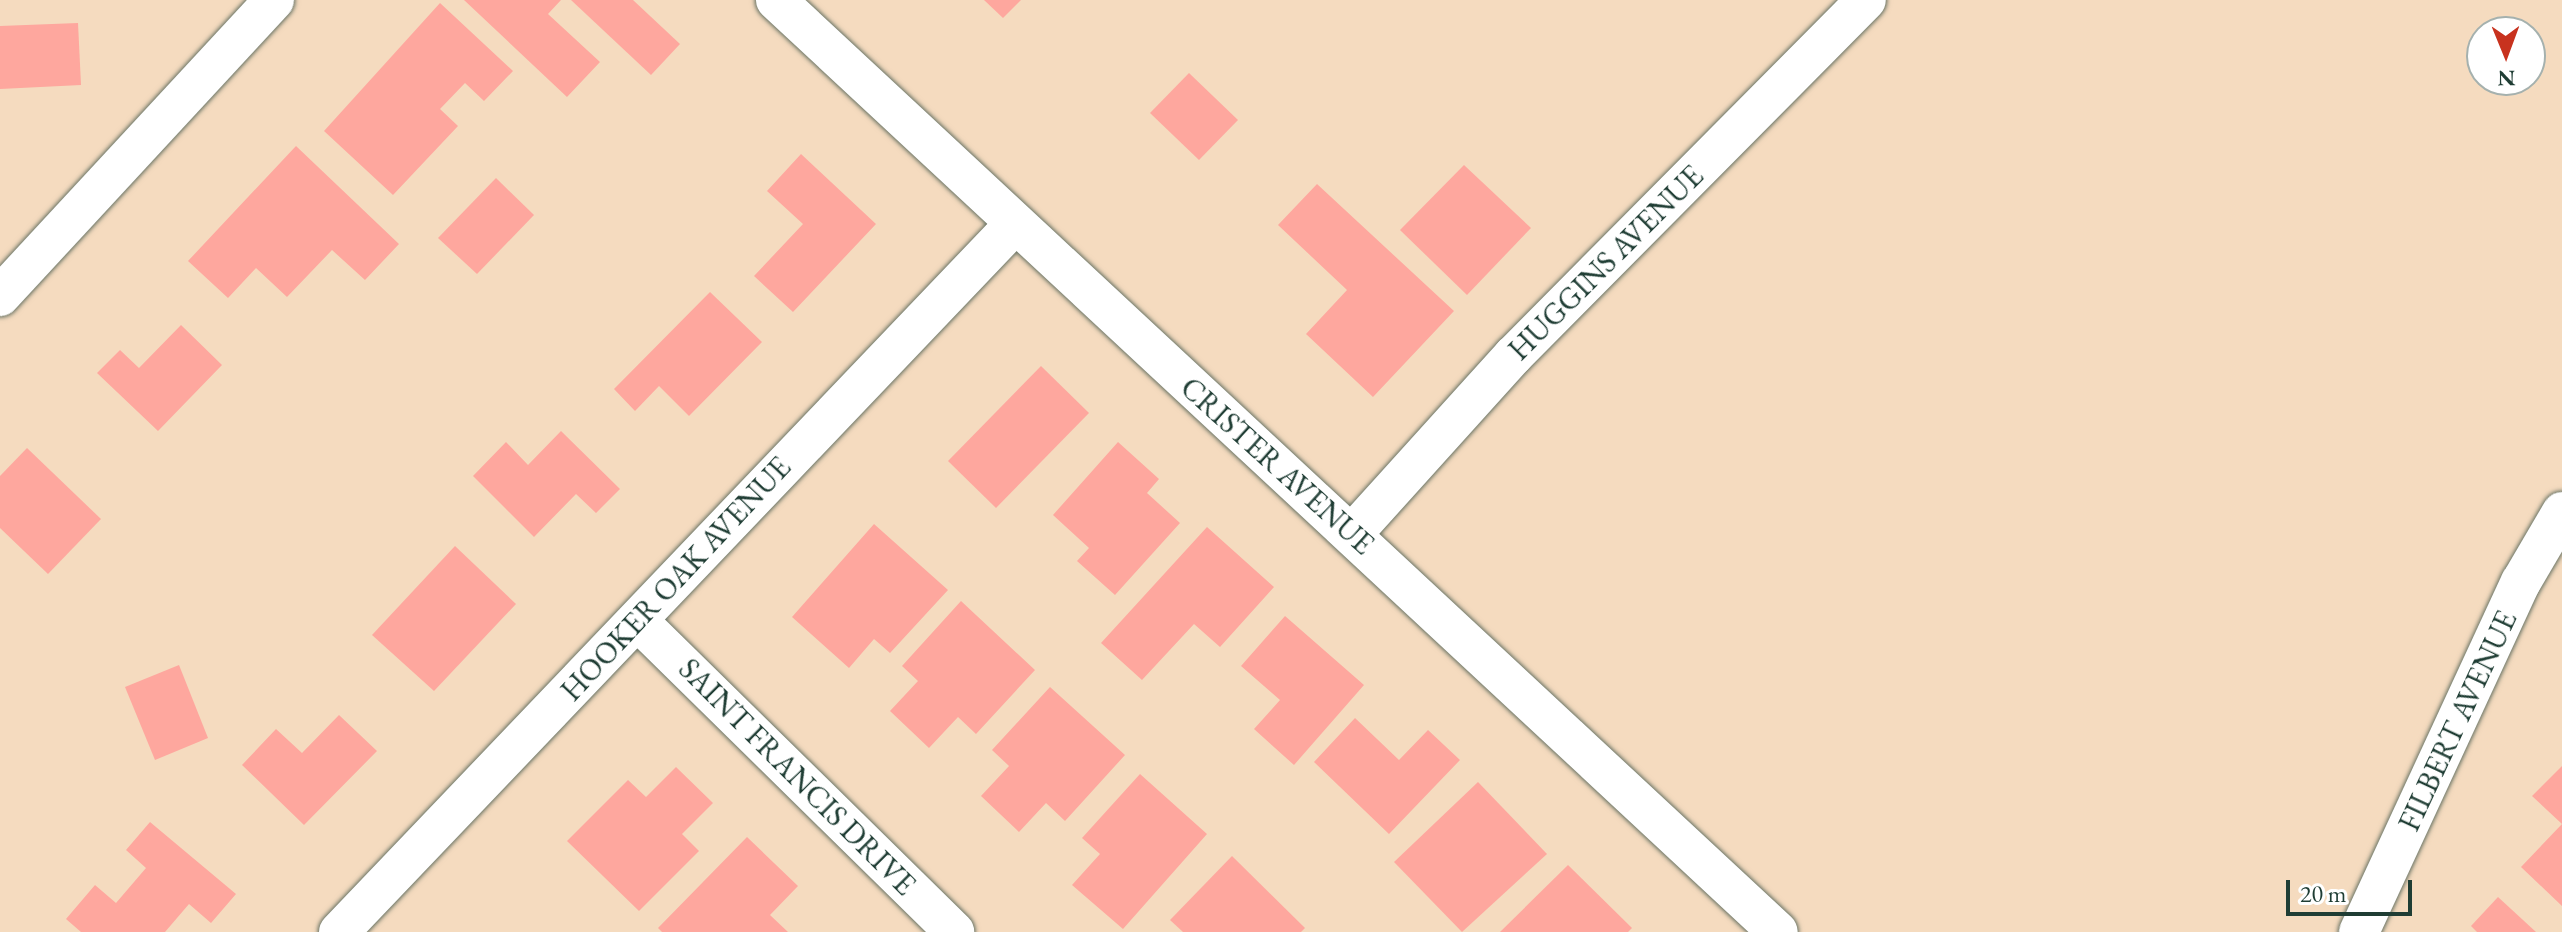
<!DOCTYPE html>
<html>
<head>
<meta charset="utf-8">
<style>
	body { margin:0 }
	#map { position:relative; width:2562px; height:932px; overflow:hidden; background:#f5dbbf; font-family:"EB Garamond",serif }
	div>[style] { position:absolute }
	.building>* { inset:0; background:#fea79e }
	.roads { filter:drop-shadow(0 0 2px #6a7465) drop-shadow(0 0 2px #6a7465) }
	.minor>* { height:40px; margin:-20px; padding:0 20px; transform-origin:20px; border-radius:20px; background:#fff }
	span { translate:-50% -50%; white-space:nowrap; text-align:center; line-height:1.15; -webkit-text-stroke:6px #fff; paint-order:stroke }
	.street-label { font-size:30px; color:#1f3d34 }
	.north { position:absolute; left:2466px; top:16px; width:80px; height:80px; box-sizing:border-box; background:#fff; border:2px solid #a5b1ae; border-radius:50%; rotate:179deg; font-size:22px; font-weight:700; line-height:32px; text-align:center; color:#1f3d34 }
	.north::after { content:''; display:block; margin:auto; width:28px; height:36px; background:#c8321e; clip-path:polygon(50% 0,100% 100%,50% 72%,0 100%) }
	.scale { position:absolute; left:2286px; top:880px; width:126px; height:36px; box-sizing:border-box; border:4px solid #1f3d34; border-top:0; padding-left:10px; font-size:24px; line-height:28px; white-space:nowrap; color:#1f3d34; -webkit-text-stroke:6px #fff; paint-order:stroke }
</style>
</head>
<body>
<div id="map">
	<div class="building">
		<i style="clip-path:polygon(464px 0,561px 0,548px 14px,600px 62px,567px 97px)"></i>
		<i style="clip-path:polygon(571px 0,633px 0,680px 44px,651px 75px)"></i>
		<i style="clip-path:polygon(984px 0,1021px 0,1003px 18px)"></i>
		<i style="clip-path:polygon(440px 3px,513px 71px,484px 101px,465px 83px,440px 109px,458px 126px,393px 195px,324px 131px)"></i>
		<i style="clip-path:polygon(78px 23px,81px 85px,0 89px,0 26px)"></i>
		<i style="clip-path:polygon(1189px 73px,1238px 120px,1199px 160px,1150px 113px)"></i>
		<i style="clip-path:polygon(296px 146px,399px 244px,365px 280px,332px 250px,287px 297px,256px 268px,228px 298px,188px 261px)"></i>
		<i style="clip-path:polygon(801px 154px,876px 224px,793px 312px,754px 276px,803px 224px,767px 191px)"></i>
		<i style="clip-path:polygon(1464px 165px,1531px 228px,1467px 295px,1400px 230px)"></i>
		<i style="clip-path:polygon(496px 178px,534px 215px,477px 274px,438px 238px)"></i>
		<i style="clip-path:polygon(1317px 184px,1454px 311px,1373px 397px,1306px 334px,1347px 290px,1278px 225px)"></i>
		<i style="clip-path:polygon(710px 292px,762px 342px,689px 416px,659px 386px,635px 411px,614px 389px)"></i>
		<i style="clip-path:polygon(181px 325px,222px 365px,158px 431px,97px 373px,120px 350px,139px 368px)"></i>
		<i style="clip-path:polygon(1041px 366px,1089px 413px,996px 508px,948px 461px)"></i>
		<i style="clip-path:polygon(561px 431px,620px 489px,596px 513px,576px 494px,534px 537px,473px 476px,506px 442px,528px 465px)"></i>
		<i style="clip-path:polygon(1118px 442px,1159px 479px,1147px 493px,1180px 523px,1115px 595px,1077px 561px,1089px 548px,1053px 515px)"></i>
		<i style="clip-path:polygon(27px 448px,101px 519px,48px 574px,0 528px,0 476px)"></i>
		<i style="clip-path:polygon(874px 524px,948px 590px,890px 653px,874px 639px,849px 668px,792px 617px)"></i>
		<i style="clip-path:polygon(1207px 527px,1274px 587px,1220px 647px,1194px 624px,1142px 680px,1101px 643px)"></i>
		<i style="clip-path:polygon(455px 546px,516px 604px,434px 691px,372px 635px)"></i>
		<i style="clip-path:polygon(961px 601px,1035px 670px,976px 734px,958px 717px,929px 748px,890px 711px,918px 681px,902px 666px)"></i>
		<i style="clip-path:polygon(1285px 616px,1364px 685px,1294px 765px,1254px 729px,1280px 700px,1241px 666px)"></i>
		<i style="clip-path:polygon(179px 665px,208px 738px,155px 760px,125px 687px)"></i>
		<i style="clip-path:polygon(1050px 687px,1125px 755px,1065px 821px,1046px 803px,1019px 832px,981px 796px,1009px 766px,992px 750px)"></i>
		<i style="clip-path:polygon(339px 715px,377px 751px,304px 825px,242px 765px,276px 729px,302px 753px)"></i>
		<i style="clip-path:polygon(1355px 718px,1399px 760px,1428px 730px,1460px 760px,1389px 834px,1314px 762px)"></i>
		<i style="clip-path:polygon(2562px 766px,2562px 906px,2521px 867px,2562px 824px,2532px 796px)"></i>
		<i style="clip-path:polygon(676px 767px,713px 803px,682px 834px,699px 851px,639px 911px,567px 841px,628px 780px,646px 797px)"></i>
		<i style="clip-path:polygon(1140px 774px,1207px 834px,1123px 929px,1072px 885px,1100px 854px,1082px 838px)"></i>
		<i style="clip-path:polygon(1478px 782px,1547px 854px,1462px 932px,1394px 862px)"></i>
		<i style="clip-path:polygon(150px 822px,236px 894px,211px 923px,189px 904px,165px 932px,81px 932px,66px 919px,95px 885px,116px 903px,146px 868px,126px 850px)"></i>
		<i style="clip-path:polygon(747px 837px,798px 886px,770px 915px,788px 932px,662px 932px,658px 928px)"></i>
		<i style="clip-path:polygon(1232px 856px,1305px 928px,1301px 932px,1183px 932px,1170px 920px)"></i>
		<i style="clip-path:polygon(1568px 865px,1632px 928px,1628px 932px,1500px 932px)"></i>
		<i style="clip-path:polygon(2498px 897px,2536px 932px,2477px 932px,2471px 926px)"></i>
	</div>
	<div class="roads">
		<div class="minor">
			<i style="left:776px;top:0;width:1368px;rotate:42.93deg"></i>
			<i style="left:0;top:296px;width:403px;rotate:-47.2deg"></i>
			<i style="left:1353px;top:533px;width:239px;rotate:-47.9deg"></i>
			<i style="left:1513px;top:356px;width:501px;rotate:-45.24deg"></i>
			<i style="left:639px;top:622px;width:442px;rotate:44.5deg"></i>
			<i style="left:339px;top:932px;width:976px;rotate:-46.33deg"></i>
			<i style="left:2359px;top:932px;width:386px;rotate:-65.2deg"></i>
			<i style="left:2521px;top:582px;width:81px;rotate:-59.6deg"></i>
		</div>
	</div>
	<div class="street-label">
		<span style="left:1606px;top:263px;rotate:-45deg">HUGGINS AVENUE</span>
		<span style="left:1277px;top:466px;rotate:42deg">CRISTER AVENUE</span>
		<span style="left:676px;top:579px;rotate:-47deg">HOOKER OAK AVENUE</span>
		<span style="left:2458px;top:721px;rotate:-65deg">FILBERT AVENUE</span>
		<span style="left:797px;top:777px;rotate:45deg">SAINT FRANCIS DRIVE</span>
	</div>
	<div class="north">N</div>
	<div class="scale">20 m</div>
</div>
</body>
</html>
